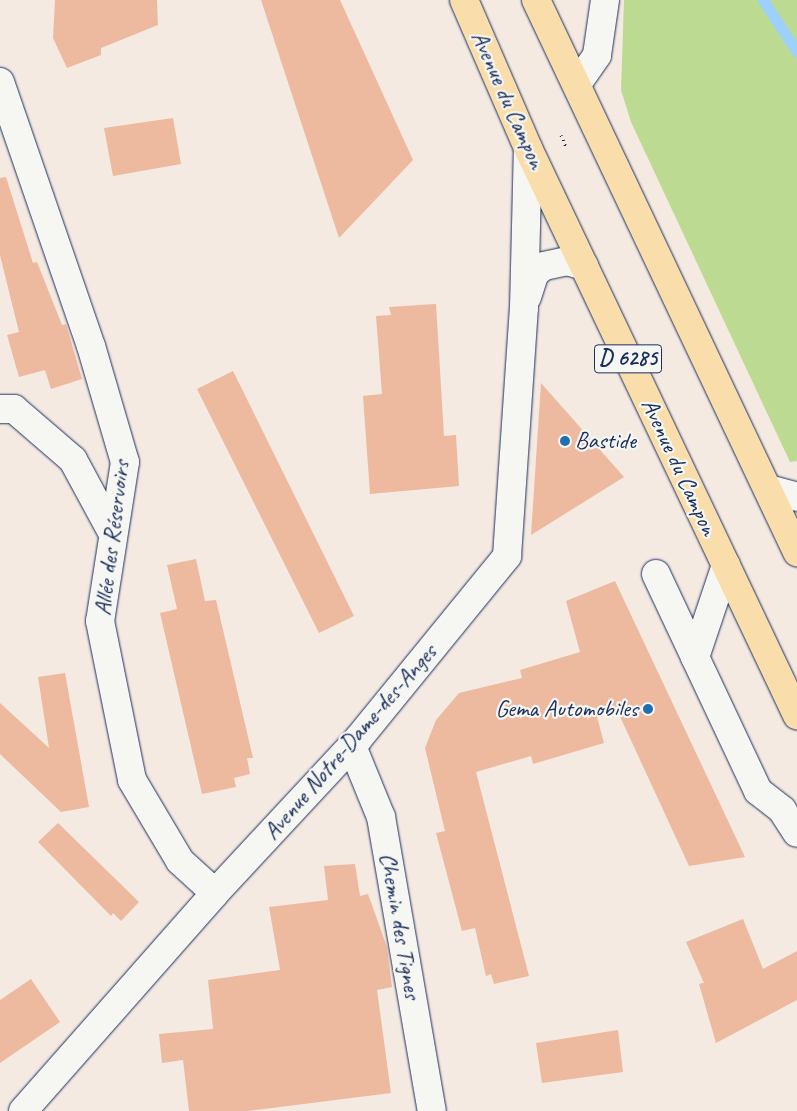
<!DOCTYPE html>
<html>
<head>
<meta charset="utf-8">
<style>
	body { margin:0 }
	#map { position:relative; width:797px; height:1111px; overflow:hidden; background:#f4eae1; font-family:Caveat,sans-serif }
	div>[style] { position:absolute }
	.green>* { inset:0; background:#bcda92 }
	.stream>* { height:11px; margin:-5.5px; padding:0 5.5px; transform-origin:5.5px; border-radius:5.5px; background:#9dd0fa }
	.building>* { inset:0; background:#edb99f }
	.path>* { height:3px; margin-top:-1.5px; transform-origin:0; background:repeating-linear-gradient(90deg,#1b2f5e 0 1px,transparent 0 5px) }
	.roads { filter:drop-shadow(0 0 1px #1b2f5e) drop-shadow(0 0 1px #1b2f5e) }
	.minor>* { height:28px; margin:-14px; padding:0 14px; transform-origin:14px; border-radius:14px; background:#f6f6f2 }
	.major>* { height:28px; margin:-14px; padding:0 14px; transform-origin:14px; border-radius:14px; background:#f9deab }
	.dots>* { width:14px; height:14px; translate:-50% -50%; box-sizing:border-box; border:2px solid #f6f6f2; border-radius:50% }
	span { translate:-50% -50%; white-space:nowrap; text-align:center; line-height:1.15; -webkit-text-stroke:4.5px #f6f6f2; paint-order:stroke }
	.shield-label span { padding:1px 4px; background:#f6f6f2; border:1px solid; border-radius:4px; -webkit-text-stroke-width:0 }
	.shield-label { font-size:22px; color:#1b2f5e; font-weight:700 }
	.street-label { font-size:24px; color:#1b2f5e }
	.poi-label { font-size:24px; color:#1b2f5e }
	.left { translate:0 -50%; text-align:left }
	.right { translate:-100% -50%; text-align:right }
</style>
</head>
<body>
<div id="map">
	<div class="green">
		<i style="clip-path:polygon(624px 0,797px 0,797px 461px,790px 462px,631px 122px,621px 90px)"></i>
	</div>
	<div class="stream">
		<i style="left:763px;top:0;width:62px;rotate:56.8deg"></i>
	</div>
	<div class="building">
		<i style="clip-path:polygon(55px 0,157px 0,158px 25px,101px 48px,101px 55px,67px 68px,53px 38px)"></i>
		<i style="clip-path:polygon(261px 0,340px 0,413px 160px,339px 238px)"></i>
		<i style="clip-path:polygon(173px 118px,181px 164px,113px 176px,104px 128px)"></i>
		<i style="clip-path:polygon(6px 177px,33px 263px,37px 262px,62px 325px,66px 324px,82px 379px,51px 389px,45px 370px,19px 377px,7px 335px,19px 332px,0 255px,0 178px)"></i>
		<i style="clip-path:polygon(436px 304px,444px 436px,456px 435px,459px 486px,370px 494px,363px 396px,382px 394px,376px 316px,391px 315px,389px 307px)"></i>
		<i style="clip-path:polygon(233px 371px,354px 616px,319px 633px,197px 389px)"></i>
		<i style="clip-path:polygon(541px 383px,624px 477px,531px 535px)"></i>
		<i style="clip-path:polygon(196px 559px,205px 601px,216px 600px,253px 758px,247px 758px,250px 774px,234px 778px,236px 787px,202px 794px,160px 613px,177px 609px,167px 565px)"></i>
		<i style="clip-path:polygon(615px 581px,745px 857px,689px 866px,617px 710px,597px 717px,604px 743px,533px 764px,531px 756px,476px 772px,529px 976px,494px 984px,491px 974px,486px 976px,475px 928px,462px 931px,436px 833px,445px 831px,425px 748px,436px 720px,459px 693px,522px 678px,520px 670px,580px 652px,566px 601px)"></i>
		<i style="clip-path:polygon(65px 673px,89px 807px,61px 812px,0 754px,0 703px,49px 748px,38px 677px)"></i>
		<i style="clip-path:polygon(58px 823px,139px 902px,121px 921px,113px 913px,111px 916px,38px 842px)"></i>
		<i style="clip-path:polygon(355px 864px,360px 896px,368px 894px,387px 947px,392px 987px,377px 990px,391px 1093px,247px 1111px,189px 1111px,183px 1060px,162px 1063px,159px 1034px,213px 1029px,208px 980px,280px 970px,269px 907px,328px 900px,324px 866px)"></i>
		<i style="clip-path:polygon(743px 919px,763px 969px,797px 951px,797px 1000px,716px 1043px,699px 984px,704px 983px,686px 942px)"></i>
		<i style="clip-path:polygon(31px 979px,60px 1022px,0 1063px,0 1000px)"></i>
		<i style="clip-path:polygon(618px 1030px,623px 1072px,542px 1083px,536px 1043px)"></i>
	</div>
	<div class="path">
		<i style="left:561px;top:135px;width:13px;rotate:67deg"></i>
	</div>
	<div class="roads">
		<div class="minor">
			<i style="left:0;top:82px;width:279px;rotate:71deg"></i>
			<i style="left:91px;top:346px;width:121px;rotate:73.7deg"></i>
			<i style="left:125px;top:462px;width:161px;rotate:98.9deg"></i>
			<i style="left:100px;top:621px;width:162px;rotate:78.6deg"></i>
			<i style="left:132px;top:780px;width:94px;rotate:59.3deg"></i>
			<i style="left:180px;top:861px;width:47px;rotate:42.4deg"></i>
			<i style="left:577px;top:84px;width:35px;rotate:-55deg"></i>
			<i style="left:597px;top:55px;width:56px;rotate:-81.7deg"></i>
			<i style="left:527px;top:297px;width:25px;rotate:-72deg"></i>
			<i style="left:535px;top:273px;width:11px;rotate:-38deg"></i>
			<i style="left:544px;top:266px;width:24px;rotate:-12deg"></i>
			<i style="left:567px;top:261px;width:18px;rotate:16deg"></i>
			<i style="left:0;top:409px;width:14px"></i>
			<i style="left:14px;top:409px;width:78px;rotate:40.8deg"></i>
			<i style="left:73px;top:460px;width:82px;rotate:61.6deg"></i>
			<i style="left:768px;top:489px;width:30px;rotate:15deg"></i>
			<i style="left:726px;top:565px;width:97px;rotate:108.6deg"></i>
			<i style="left:695px;top:657px;width:148px;rotate:64.8deg"></i>
			<i style="left:758px;top:791px;width:31px;rotate:38deg"></i>
			<i style="left:782px;top:810px;width:27px;rotate:57deg"></i>
			<i style="left:656px;top:574px;width:92px;rotate:64.8deg"></i>
			<i style="left:352px;top:746px;width:77px;rotate:67.8deg"></i>
			<i style="left:381px;top:817px;width:298px;rotate:80.2deg"></i>
			<i style="left:23px;top:1111px;width:290px;rotate:-48.6deg"></i>
			<i style="left:215px;top:893px;width:210px;rotate:-47.1deg"></i>
			<i style="left:358px;top:739px;width:236px;rotate:-50.8deg"></i>
			<i style="left:507px;top:556px;width:249px;rotate:-86.1deg"></i>
			<i style="left:524px;top:308px;width:160px;rotate:-88.6deg"></i>
		</div>
		<div class="major">
			<i style="left:464px;top:0;width:161px;rotate:66.6deg"></i>
			<i style="left:528px;top:148px;width:628px;rotate:64.62deg"></i>
			<i style="left:536px;top:0;width:611px;rotate:64.69deg"></i>
		</div>
	</div>
	<div class="dots">
		<i style="left:565px;top:441px;background:#1f6fb2"></i>
		<i style="left:648px;top:709px;background:#1f6fb2"></i>
	</div>
	<div class="shield-label">
		<span style="left:628px;top:359px">D 6285</span>
	</div>
	<div class="street-label">
		<span style="left:508px;top:100px;rotate:66deg">Avenue du Campon</span>
		<span style="left:679px;top:467px;rotate:65deg">Avenue du Campon</span>
		<span style="left:112px;top:538px;rotate:-83deg">Allée des Réservoirs</span>
		<span style="left:350px;top:742px;rotate:-49deg">Avenue Notre-Dame-des-Anges</span>
		<span style="left:400px;top:926px;rotate:80deg">Chemin des Tignes</span>
	</div>
	<div class="poi-label">
		<span class="left" style="left:575px;top:441px">Bastide</span>
		<span class="right" style="left:638px;top:709px">Gema Automobiles</span>
	</div>
</div>
</body>
</html>
